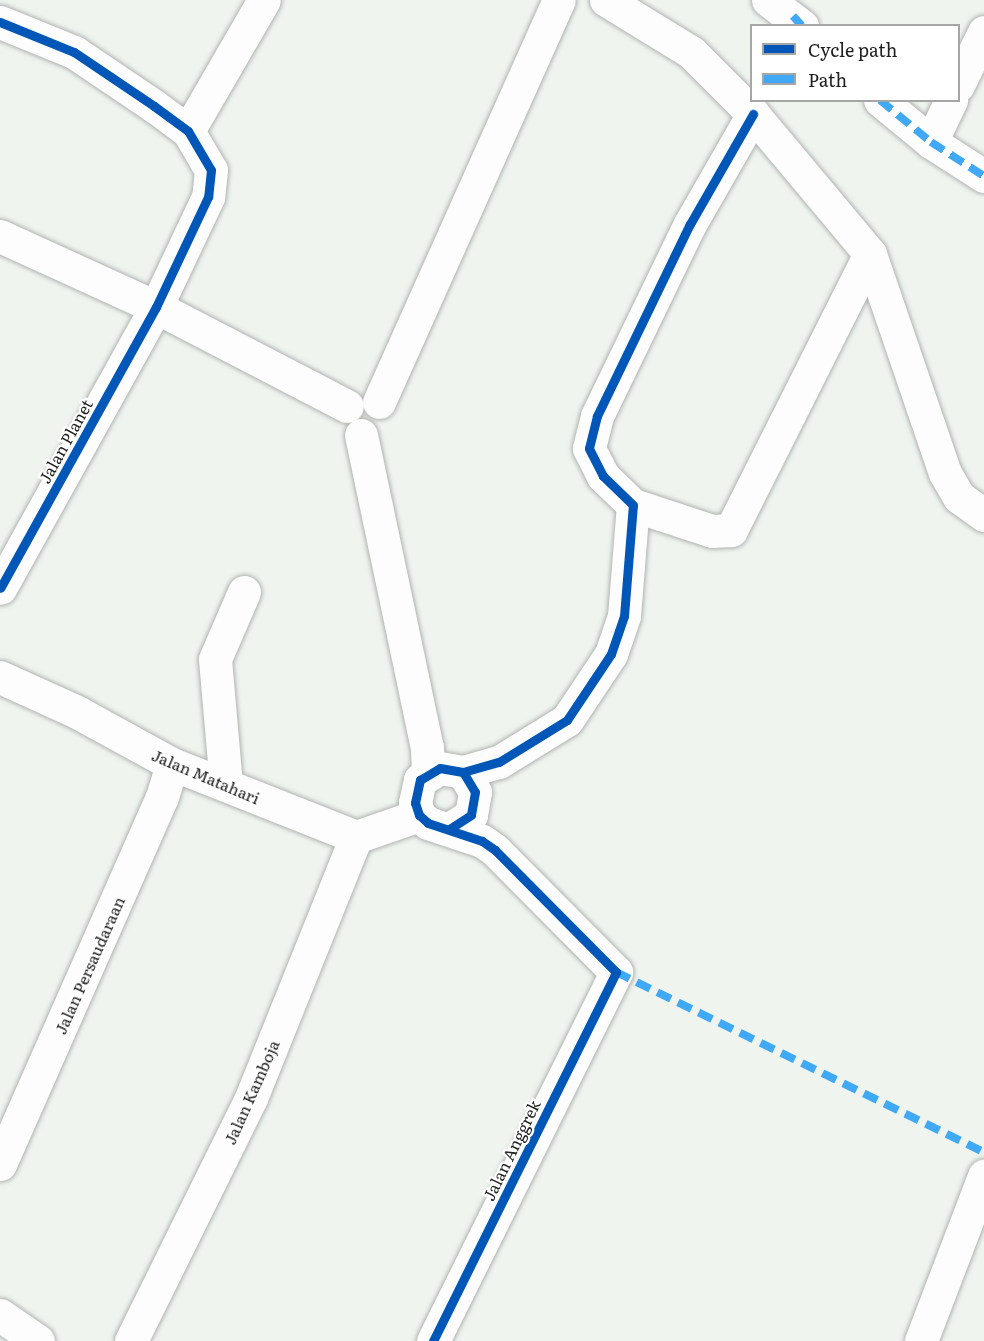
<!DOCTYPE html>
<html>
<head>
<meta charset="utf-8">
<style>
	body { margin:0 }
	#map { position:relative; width:984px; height:1341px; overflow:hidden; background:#eff4ef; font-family:Literata,serif }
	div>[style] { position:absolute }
	.roads { filter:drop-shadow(0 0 2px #b0b4b0) drop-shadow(0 0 2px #b0b4b0) }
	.minor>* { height:33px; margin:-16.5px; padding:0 16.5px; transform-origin:16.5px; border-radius:16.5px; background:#fdfdfd }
	.quiet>* { height:8px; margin-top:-4px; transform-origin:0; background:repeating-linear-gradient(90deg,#3fa9f5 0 15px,transparent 0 23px) }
	.cycleway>* { height:9px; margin:-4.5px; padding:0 4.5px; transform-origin:4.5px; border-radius:4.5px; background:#0057b8 }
	span { translate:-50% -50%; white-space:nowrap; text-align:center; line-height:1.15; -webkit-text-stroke:4.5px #fff; paint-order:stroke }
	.street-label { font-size:16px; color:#1d201d }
	.legend { position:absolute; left:750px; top:24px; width:210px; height:78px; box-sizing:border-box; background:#fff; border:2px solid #a5a6a5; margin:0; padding:8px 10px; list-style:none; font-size:18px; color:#1d201d }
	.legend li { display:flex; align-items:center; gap:12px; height:30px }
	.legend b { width:30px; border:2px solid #a5a6a5 }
</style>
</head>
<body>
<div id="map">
	<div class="roads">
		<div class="minor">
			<i style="left:606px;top:0;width:100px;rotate:31.5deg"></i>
			<i style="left:691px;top:52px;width:88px;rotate:45deg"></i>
			<i style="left:753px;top:114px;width:182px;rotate:50.1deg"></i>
			<i style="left:870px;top:254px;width:231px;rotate:71.1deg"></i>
			<i style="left:945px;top:473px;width:28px;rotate:60deg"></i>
			<i style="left:959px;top:497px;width:31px;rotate:36deg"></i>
			<i style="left:768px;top:0;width:43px;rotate:37.4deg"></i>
			<i style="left:0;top:22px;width:80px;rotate:22.1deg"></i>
			<i style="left:74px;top:52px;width:97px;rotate:34deg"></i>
			<i style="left:154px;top:106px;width:42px;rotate:36.3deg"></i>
			<i style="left:188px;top:131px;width:45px;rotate:59.5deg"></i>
			<i style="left:211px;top:170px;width:27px;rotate:96deg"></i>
			<i style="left:208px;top:197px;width:122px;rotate:115.3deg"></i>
			<i style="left:156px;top:307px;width:321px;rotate:119deg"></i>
			<i style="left:958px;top:85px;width:59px;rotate:-63.9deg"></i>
			<i style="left:880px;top:100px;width:66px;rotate:39.5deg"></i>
			<i style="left:931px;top:142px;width:63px;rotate:32.7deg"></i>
			<i style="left:188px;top:131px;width:151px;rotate:-59.9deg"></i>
			<i style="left:931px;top:142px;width:47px;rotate:-64.5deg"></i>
			<i style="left:0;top:236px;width:171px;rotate:24.5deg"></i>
			<i style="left:156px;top:307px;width:215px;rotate:27.4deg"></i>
			<i style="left:379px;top:402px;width:440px;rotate:-65.9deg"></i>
			<i style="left:361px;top:435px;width:319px;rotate:78.1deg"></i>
			<i style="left:427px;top:747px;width:25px;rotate:88deg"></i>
			<i style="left:633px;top:505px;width:83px;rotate:18.2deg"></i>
			<i style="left:712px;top:531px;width:19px;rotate:-3deg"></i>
			<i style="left:731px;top:530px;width:309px;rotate:-63.3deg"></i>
			<i style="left:0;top:677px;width:85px;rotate:24.4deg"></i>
			<i style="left:77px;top:712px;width:108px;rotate:28.7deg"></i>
			<i style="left:172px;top:764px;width:198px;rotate:21.6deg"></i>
			<i style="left:356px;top:837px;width:67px;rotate:-19.2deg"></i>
			<i style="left:463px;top:772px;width:37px;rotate:-16deg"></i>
			<i style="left:499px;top:762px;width:80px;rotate:-31.7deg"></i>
			<i style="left:567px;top:720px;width:79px;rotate:-56.3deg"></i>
			<i style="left:611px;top:654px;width:40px;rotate:-71.1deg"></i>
			<i style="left:624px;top:616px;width:111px;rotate:-85.4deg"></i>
			<i style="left:633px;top:505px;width:42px;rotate:-136deg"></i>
			<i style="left:603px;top:476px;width:31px;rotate:-117deg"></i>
			<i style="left:589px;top:448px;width:33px;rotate:-76deg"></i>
			<i style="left:597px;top:416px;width:213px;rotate:-64.2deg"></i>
			<i style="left:690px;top:224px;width:127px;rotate:-60.2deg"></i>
			<i style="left:226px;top:785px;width:126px;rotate:-95deg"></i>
			<i style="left:215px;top:659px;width:73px;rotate:-66.6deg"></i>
			<i style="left:0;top:1164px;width:401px;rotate:-66.2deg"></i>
			<i style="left:162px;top:797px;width:34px;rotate:-73deg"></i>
			<i style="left:0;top:1315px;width:46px;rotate:34.4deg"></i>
			<i style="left:131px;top:1341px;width:271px;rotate:-63.7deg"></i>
			<i style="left:251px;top:1098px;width:281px;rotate:-68.1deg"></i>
			<i style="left:433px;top:1341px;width:412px;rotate:-63.6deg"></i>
			<i style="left:616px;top:972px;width:172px;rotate:-134.8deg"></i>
			<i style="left:495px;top:850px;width:16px;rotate:-145deg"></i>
			<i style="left:482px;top:841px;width:57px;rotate:-161.6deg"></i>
			<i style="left:428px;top:823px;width:12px;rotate:-138deg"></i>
			<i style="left:419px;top:815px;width:13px;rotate:-108deg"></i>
			<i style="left:415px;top:803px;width:24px;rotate:-78deg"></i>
			<i style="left:420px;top:780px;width:23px;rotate:-31deg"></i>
			<i style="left:440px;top:768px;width:23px;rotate:10deg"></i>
			<i style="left:463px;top:772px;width:23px;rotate:59deg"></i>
			<i style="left:475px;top:792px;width:23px;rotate:100deg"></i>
			<i style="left:471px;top:815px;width:24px;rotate:147deg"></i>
			<i style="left:921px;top:1341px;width:177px;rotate:-69.1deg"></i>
		</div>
	</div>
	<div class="quiet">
		<i style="left:793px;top:16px;width:13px;rotate:48deg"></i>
		<i style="left:880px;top:100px;width:66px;rotate:39.5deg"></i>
		<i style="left:931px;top:142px;width:63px;rotate:32.7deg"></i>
		<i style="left:616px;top:972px;width:410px;rotate:26.1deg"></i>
	</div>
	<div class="cycleway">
		<i style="left:0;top:22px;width:80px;rotate:22.1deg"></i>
		<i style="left:74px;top:52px;width:97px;rotate:34deg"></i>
		<i style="left:154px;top:106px;width:42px;rotate:36.3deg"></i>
		<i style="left:188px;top:131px;width:45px;rotate:59.5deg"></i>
		<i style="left:211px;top:170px;width:27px;rotate:96deg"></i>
		<i style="left:208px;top:197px;width:122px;rotate:115.3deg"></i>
		<i style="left:156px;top:307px;width:321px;rotate:119deg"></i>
		<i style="left:463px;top:772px;width:37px;rotate:-16deg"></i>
		<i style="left:499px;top:762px;width:80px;rotate:-31.7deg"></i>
		<i style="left:567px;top:720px;width:79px;rotate:-56.3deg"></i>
		<i style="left:611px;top:654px;width:40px;rotate:-71.1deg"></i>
		<i style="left:624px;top:616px;width:111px;rotate:-85.4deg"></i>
		<i style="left:633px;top:505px;width:42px;rotate:-136deg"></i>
		<i style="left:603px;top:476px;width:31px;rotate:-117deg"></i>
		<i style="left:589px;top:448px;width:33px;rotate:-76deg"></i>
		<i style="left:597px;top:416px;width:213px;rotate:-64.2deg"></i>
		<i style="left:690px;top:224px;width:127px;rotate:-60.2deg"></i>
		<i style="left:433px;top:1341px;width:412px;rotate:-63.6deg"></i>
		<i style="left:616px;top:972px;width:172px;rotate:-134.8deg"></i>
		<i style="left:495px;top:850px;width:16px;rotate:-145deg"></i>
		<i style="left:482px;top:841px;width:57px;rotate:-161.6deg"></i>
		<i style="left:428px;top:823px;width:12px;rotate:-138deg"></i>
		<i style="left:419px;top:815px;width:13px;rotate:-108deg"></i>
		<i style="left:415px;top:803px;width:24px;rotate:-78deg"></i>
		<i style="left:420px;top:780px;width:23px;rotate:-31deg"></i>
		<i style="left:440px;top:768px;width:23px;rotate:10deg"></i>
		<i style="left:463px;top:772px;width:23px;rotate:59deg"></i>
		<i style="left:475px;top:792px;width:23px;rotate:100deg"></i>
		<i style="left:471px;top:815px;width:24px;rotate:147deg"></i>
	</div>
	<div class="street-label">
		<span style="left:65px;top:441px;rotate:-61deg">Jalan Planet</span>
		<span style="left:206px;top:776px;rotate:23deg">Jalan Matahari</span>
		<span style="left:89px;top:965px;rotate:-66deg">Jalan Persaudaraan</span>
		<span style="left:251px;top:1092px;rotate:-66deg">Jalan Kamboja</span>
		<span style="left:511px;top:1150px;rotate:-64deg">Jalan Anggrek</span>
	</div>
	<ul class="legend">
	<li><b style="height:8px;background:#0057b8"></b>Cycle path</li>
	<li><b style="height:8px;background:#3fa9f5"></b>Path</li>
	</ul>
</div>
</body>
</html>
